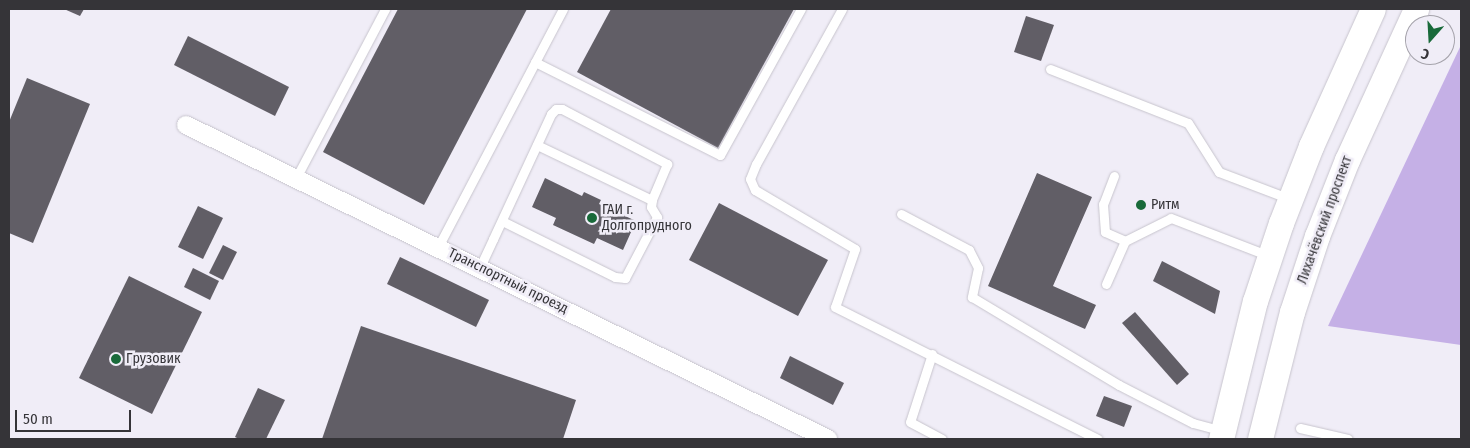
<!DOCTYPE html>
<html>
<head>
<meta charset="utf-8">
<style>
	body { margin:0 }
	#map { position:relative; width:1470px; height:448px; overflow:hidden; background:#f0edf7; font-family:"Fira Sans Condensed",sans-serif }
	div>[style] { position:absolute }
	.green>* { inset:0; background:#c5b0e6 }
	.building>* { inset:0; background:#615e66 }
	.roads { filter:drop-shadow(0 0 1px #c7c4cd) drop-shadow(0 0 1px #c7c4cd) }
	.lane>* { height:9px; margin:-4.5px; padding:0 4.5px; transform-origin:4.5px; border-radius:4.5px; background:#fff }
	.street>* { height:18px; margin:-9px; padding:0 9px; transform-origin:9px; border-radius:9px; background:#fff }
	.secondary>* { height:25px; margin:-12.5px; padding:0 12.5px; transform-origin:12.5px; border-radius:12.5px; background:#fff }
	.dots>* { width:14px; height:14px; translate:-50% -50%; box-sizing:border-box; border:2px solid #f0edf7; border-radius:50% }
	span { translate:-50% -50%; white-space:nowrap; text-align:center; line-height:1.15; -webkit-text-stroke:5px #f0edf7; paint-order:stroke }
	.poi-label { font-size:14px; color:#353438 }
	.left { translate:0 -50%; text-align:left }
	.street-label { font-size:14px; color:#353438 }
	.frame { position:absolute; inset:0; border:10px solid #353438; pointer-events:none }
	.north { position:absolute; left:1405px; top:15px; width:50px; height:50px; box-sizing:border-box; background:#f0edf7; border:1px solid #a5a3ab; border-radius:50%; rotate:199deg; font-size:14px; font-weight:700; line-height:20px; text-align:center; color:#353438 }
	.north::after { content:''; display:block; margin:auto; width:18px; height:22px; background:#196a3a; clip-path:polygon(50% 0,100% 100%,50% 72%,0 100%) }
	.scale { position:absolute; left:15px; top:410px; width:116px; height:22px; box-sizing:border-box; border:2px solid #353438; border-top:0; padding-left:6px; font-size:15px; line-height:18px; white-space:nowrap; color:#353438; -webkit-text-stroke:4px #f0edf7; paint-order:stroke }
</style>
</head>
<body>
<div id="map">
	<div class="green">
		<i style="clip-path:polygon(1461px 45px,1461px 345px,1328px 326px)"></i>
	</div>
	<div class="building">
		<i style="clip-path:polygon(64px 9px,84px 9px,80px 16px)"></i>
		<i style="clip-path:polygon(398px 9px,527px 9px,424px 205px,323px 152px)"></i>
		<i style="clip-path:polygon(611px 9px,794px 9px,718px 148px,577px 72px)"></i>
		<i style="clip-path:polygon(1026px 16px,1054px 25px,1041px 61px,1014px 52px)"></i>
		<i style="clip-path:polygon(188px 36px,289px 87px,275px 116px,174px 65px)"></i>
		<i style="clip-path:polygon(27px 78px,90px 104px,33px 243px,9px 233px,9px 122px)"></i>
		<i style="clip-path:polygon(1037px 173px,1092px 197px,1053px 286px,1096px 305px,1085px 329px,988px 286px)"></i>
		<i style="clip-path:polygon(545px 178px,582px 196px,584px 192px,601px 200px,599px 204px,636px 221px,623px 250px,597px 238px,594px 244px,553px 225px,556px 218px,532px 207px)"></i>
		<i style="clip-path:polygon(719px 203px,828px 260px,798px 316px,689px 260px)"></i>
		<i style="clip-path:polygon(198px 206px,223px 218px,203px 259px,178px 247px)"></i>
		<i style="clip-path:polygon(223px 245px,237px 252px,223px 280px,209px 273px)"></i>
		<i style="clip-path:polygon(400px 257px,489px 300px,476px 327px,387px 284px)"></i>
		<i style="clip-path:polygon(1162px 261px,1220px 291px,1215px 314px,1153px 281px)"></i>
		<i style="clip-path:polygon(193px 268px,219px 281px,210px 300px,184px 287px)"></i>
		<i style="clip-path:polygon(129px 276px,202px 312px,152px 414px,79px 378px)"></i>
		<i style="clip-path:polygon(1135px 312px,1189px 374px,1177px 385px,1122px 323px)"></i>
		<i style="clip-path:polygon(361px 326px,576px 400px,563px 439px,322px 439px)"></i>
		<i style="clip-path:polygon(790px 356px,844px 383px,833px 405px,780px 378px)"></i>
		<i style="clip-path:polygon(258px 388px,285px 400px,266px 439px,239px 439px,235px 437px)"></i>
		<i style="clip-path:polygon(1104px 396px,1132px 406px,1124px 427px,1096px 416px)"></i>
	</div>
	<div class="roads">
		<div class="lane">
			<i style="left:842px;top:9px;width:177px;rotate:119deg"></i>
			<i style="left:756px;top:164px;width:16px;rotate:112deg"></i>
			<i style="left:750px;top:179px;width:12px;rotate:66deg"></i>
			<i style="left:755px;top:190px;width:116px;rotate:30.5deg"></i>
			<i style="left:855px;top:249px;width:61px;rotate:109deg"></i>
			<i style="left:835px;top:307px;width:294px;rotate:26.7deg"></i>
			<i style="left:535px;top:62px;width:207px;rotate:26.7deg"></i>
			<i style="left:720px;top:155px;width:167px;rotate:-61deg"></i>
			<i style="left:1050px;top:69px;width:148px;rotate:21.4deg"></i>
			<i style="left:1188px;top:123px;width:58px;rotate:57.7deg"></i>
			<i style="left:1219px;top:172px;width:76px;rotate:20.8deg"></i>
			<i style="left:537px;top:145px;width:127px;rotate:25.6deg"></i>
			<i style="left:1114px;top:176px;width:30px;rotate:111deg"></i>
			<i style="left:1103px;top:204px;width:28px;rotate:86deg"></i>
			<i style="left:1105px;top:232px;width:22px;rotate:24deg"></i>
			<i style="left:296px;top:178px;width:191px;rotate:-62.2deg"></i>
			<i style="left:901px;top:214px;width:77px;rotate:27.9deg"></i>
			<i style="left:969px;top:250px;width:20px;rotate:63deg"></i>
			<i style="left:978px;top:268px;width:30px;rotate:102deg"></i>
			<i style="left:972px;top:297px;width:171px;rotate:30.9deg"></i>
			<i style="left:1119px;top:385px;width:83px;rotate:27.2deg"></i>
			<i style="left:1193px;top:423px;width:30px;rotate:15deg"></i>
			<i style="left:438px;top:247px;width:269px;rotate:-62.3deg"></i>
			<i style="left:480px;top:267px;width:31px;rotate:-65deg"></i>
			<i style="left:493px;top:239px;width:138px;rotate:-65.1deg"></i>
			<i style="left:551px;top:114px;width:7px;rotate:-45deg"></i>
			<i style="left:556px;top:109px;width:6px"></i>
			<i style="left:562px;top:109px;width:119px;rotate:27.6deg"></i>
			<i style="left:667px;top:164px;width:39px;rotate:113deg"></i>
			<i style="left:652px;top:200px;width:7px;rotate:98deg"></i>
			<i style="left:651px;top:207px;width:12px;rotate:59deg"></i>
			<i style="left:657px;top:217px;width:69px;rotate:117.7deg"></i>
			<i style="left:625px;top:278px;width:10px;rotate:-174deg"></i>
			<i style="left:615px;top:277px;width:126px;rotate:-153.6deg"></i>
			<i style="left:1106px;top:284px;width:47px;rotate:-66.2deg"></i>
			<i style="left:1125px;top:241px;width:51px;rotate:-26.6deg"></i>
			<i style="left:1171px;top:218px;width:103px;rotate:21.1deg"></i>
			<i style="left:932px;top:354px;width:71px;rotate:107.9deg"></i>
			<i style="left:910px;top:422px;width:36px;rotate:28deg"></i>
			<i style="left:1300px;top:428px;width:49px;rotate:12.9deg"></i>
		</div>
		<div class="street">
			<i style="left:186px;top:125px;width:715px;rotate:26.06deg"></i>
		</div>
		<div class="secondary">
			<i style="left:1221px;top:439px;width:142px;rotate:-76.2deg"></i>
			<i style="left:1255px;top:301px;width:82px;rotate:-71.6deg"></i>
			<i style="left:1281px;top:223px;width:83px;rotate:-68.7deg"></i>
			<i style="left:1311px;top:146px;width:150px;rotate:-65.7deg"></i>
			<i style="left:1260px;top:439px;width:131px;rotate:-75.9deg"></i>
			<i style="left:1292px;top:312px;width:80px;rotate:-71.8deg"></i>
			<i style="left:1317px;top:236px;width:82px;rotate:-68.5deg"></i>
			<i style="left:1347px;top:160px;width:166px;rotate:-65.4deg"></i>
		</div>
	</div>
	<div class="dots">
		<i style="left:1141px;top:205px;background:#196a3a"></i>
		<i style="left:592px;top:218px;background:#196a3a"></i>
		<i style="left:116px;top:359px;background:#196a3a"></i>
	</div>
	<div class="poi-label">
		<span class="left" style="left:1151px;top:205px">Ритм</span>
		<span class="left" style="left:602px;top:218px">ГАИ г.<br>Долгопрудного</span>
		<span class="left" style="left:126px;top:359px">Грузовик</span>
	</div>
	<div class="street-label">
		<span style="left:1325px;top:220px;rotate:-70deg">Лихачёвский проспект</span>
		<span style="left:508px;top:281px;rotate:26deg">Транспортный проезд</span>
	</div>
	<div class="frame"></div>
	<div class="north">С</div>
	<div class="scale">50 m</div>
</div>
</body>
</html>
